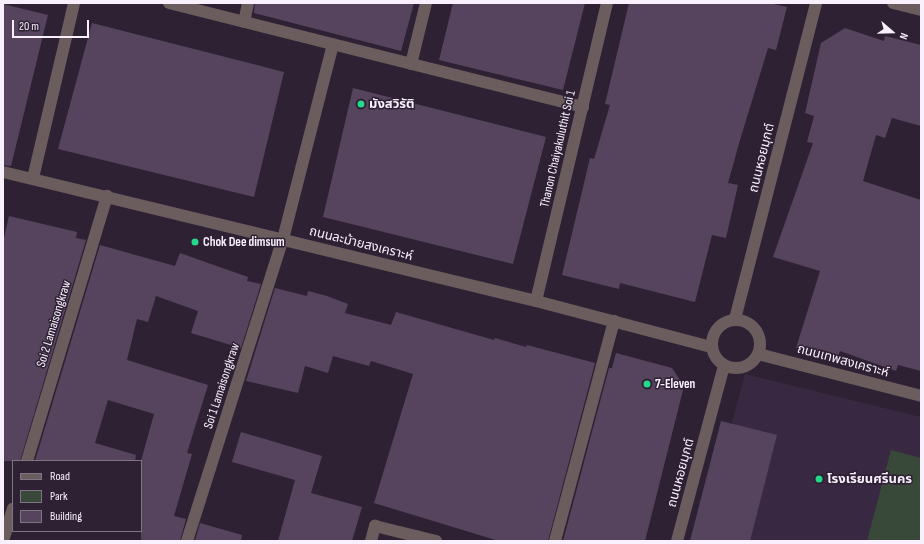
<!DOCTYPE html>
<html>
<head>
<meta charset="utf-8">
<style>
	body { margin:0 }
	#map { position:relative; width:924px; height:544px; overflow:hidden; background:#2e2134; font-family:"Sofia Sans Condensed","Noto Sans Thai",sans-serif }
	div>[style] { position:absolute }
	.built>* { inset:0; background:#392841 }
	.green>* { inset:0; background:#384839 }
	.building>* { inset:0; background:#56445e }
	.minor>* { height:12px; margin:-6px; padding:0 6px; transform-origin:6px; border-radius:6px; background:#6b5d5e }
	.minor>.ring { margin:-6px; padding:0; box-sizing:content-box; background:none; border:12px solid #6b5d5e; border-radius:50% }
	.dots>* { width:11px; height:11px; translate:-50% -50%; box-sizing:border-box; border:2px solid #2e2134; border-radius:50% }
	span { translate:-50% -50%; white-space:nowrap; text-align:center; line-height:1.15; -webkit-text-stroke:3px #2e2134; paint-order:stroke }
	.poi-label { font-size:13px; color:#f9f0fd; font-weight:700 }
	.left { translate:0 -50%; text-align:left }
	.street-label { font-size:13px; color:#f9f0fd }
	.frame { position:absolute; inset:0; border:4px solid #f9f0fd; pointer-events:none }
	.legend { position:absolute; left:12px; top:460px; width:130px; height:72px; box-sizing:border-box; background:#2e2134; border:1px solid #7f7484; margin:0; padding:5px 7px; list-style:none; font-size:12px; color:#f9f0fd }
	.legend li { display:flex; align-items:center; gap:8px; height:20px }
	.legend b { width:20px; border:1px solid #7f7484 }
	.north { position:absolute; left:872px; top:12px; width:40px; height:40px; -webkit-text-stroke:3px #2e2134; paint-order:stroke; rotate:110deg; font-size:11px; font-weight:700; line-height:16px; text-align:center; color:#f9f0fd }
	.north::after { content:''; display:block; margin:auto; width:14px; height:18px; background:#f9f0fd; clip-path:polygon(50% 0,100% 100%,50% 72%,0 100%) }
	.scale { position:absolute; left:12px; top:20px; width:77px; height:18px; box-sizing:border-box; border:2px solid #f9f0fd; border-top:0; padding-left:5px; font-size:12px; line-height:14px; white-space:nowrap; color:#f9f0fd; -webkit-text-stroke:3px #2e2134; paint-order:stroke }
</style>
</head>
<body>
<div id="map">
	<div class="built">
		<i style="clip-path:polygon(745px 374px,921px 417px,921px 541px,700px 541px)"></i>
	</div>
	<div class="green">
		<i style="clip-path:polygon(891px 450px,921px 458px,921px 541px,867px 541px)"></i>
	</div>
	<div class="building">
		<i style="clip-path:polygon(255px 3px,414px 3px,401px 51px,254px 13px)"></i>
		<i style="clip-path:polygon(453px 3px,585px 3px,563px 90px,439px 60px)"></i>
		<i style="clip-path:polygon(629px 3px,769px 3px,787px 7px,776px 50px,768px 48px,740px 140px,728px 183px,738px 185px,726px 238px,712px 235px,695px 302px,620px 283px,619px 289px,562px 275px,590px 158px,594px 159px,610px 105px,605px 104px)"></i>
		<i style="clip-path:polygon(3px 4px,48px 15px,11px 166px,3px 165px)"></i>
		<i style="clip-path:polygon(92px 23px,284px 72px,254px 197px,58px 149px)"></i>
		<i style="clip-path:polygon(845px 28px,884px 41px,885px 36px,921px 45px,921px 126px,892px 118px,885px 138px,876px 135px,863px 181px,921px 200px,921px 371px,898px 365px,896px 371px,840px 351px,837px 360px,796px 348px,820px 271px,773px 257px,813px 143px,807px 142px,814px 116px,805px 113px,821px 43px)"></i>
		<i style="clip-path:polygon(353px 88px,546px 137px,513px 264px,323px 217px)"></i>
		<i style="clip-path:polygon(9px 216px,77px 232px,76px 238px,86px 240px,20px 461px,3px 461px,3px 242px)"></i>
		<i style="clip-path:polygon(100px 245px,175px 266px,180px 253px,248px 277px,247px 281px,261px 284px,241px 348px,191px 333px,198px 311px,156px 296px,148px 322px,137px 319px,127px 360px,208px 385px,187px 453px,192px 454px,174px 516px,186px 519px,180px 541px,141px 541px,141px 461px,154px 414px,108px 400px,95px 443px,136px 455px,135px 461px,35px 461px)"></i>
		<i style="clip-path:polygon(275px 288px,307px 296px,308px 291px,327px 296px,348px 304px,345px 313px,391px 325px,396px 312px,494px 340px,495px 338px,526px 347px,527px 345px,595px 363px,548px 541px,499px 541px,374px 503px,413px 374px,371px 361px,369px 366px,333px 356px,328px 373px,305px 366px,298px 393px,246px 381px)"></i>
		<i style="clip-path:polygon(616px 353px,672px 368px,684px 386px,645px 541px,563px 541px,609px 368px,612px 368px)"></i>
		<i style="clip-path:polygon(721px 421px,777px 435px,750px 541px,690px 541px)"></i>
		<i style="clip-path:polygon(241px 432px,322px 456px,311px 493px,362px 507px,352px 541px,278px 541px,295px 480px,232px 462px)"></i>
		<i style="clip-path:polygon(200px 523px,242px 535px,241px 541px,195px 541px)"></i>
	</div>
	<div class="minor">
		<i style="left:169px;top:3px;width:427px;rotate:14.1deg"></i>
		<i style="left:893px;top:3px;width:29px;rotate:14deg"></i>
		<i style="left:244px;top:22px;width:19px;rotate:-78deg"></i>
		<i style="left:411px;top:64px;width:63px;rotate:-76.2deg"></i>
		<i style="left:3px;top:172px;width:548px;rotate:13.61deg"></i>
		<i style="left:536px;top:301px;width:181px;rotate:14.7deg"></i>
		<i style="left:33px;top:178px;width:180px;rotate:-76.8deg"></i>
		<i style="left:536px;top:301px;width:306px;rotate:-76.6deg"></i>
		<i style="left:735px;top:319px;width:326px;rotate:-75.6deg"></i>
		<i class="ring" style="left:712px;top:320px;width:36px;height:36px"></i>
		<i style="left:758px;top:354px;width:168px;rotate:14.4deg"></i>
		<i style="left:27px;top:461px;width:277px;rotate:-73.2deg"></i>
		<i style="left:3px;top:541px;width:34px;rotate:-73deg"></i>
		<i style="left:187px;top:541px;width:317px;rotate:-72.4deg"></i>
		<i style="left:283px;top:239px;width:201px;rotate:-75.6deg"></i>
		<i style="left:371px;top:541px;width:16px;rotate:-75deg"></i>
		<i style="left:375px;top:526px;width:63px;rotate:13.8deg"></i>
		<i style="left:555px;top:541px;width:228px;rotate:-75deg"></i>
		<i style="left:677px;top:541px;width:182px;rotate:-75deg"></i>
	</div>
	<div class="dots">
		<i style="left:361px;top:104px;background:#23d886"></i>
		<i style="left:195px;top:242px;background:#23d886"></i>
		<i style="left:647px;top:384px;background:#23d886"></i>
		<i style="left:819px;top:479px;background:#23d886"></i>
	</div>
	<div class="poi-label">
		<span class="left" style="left:369px;top:104px">มังสวิรัติ</span>
		<span class="left" style="left:203px;top:242px">Chok Dee dimsum</span>
		<span class="left" style="left:655px;top:384px">7-Eleven</span>
		<span class="left" style="left:827px;top:479px">โรงเรียนศรีนคร</span>
	</div>
	<div class="street-label">
		<span style="left:558px;top:149px;rotate:-77deg">Thanon Chaiyakuluthit Soi 1</span>
		<span style="left:762px;top:158px;rotate:-76deg">ถนนหอยมุกต์</span>
		<span style="left:361px;top:244px;rotate:14deg">ถนนละม้ายสงเคราะห์</span>
		<span style="left:54px;top:324px;rotate:-73deg">Soi 2 Lamaisongkraw</span>
		<span style="left:843px;top:361px;rotate:15deg">ถนนเทพสงเคราะห์</span>
		<span style="left:222px;top:386px;rotate:-72deg">Soi 1 Lamaisongkraw</span>
		<span style="left:681px;top:473px;rotate:-75deg">ถนนหอยมุกต์</span>
	</div>
	<div class="frame"></div>
	<ul class="legend">
	<li><b style="height:5px;background:#6b5d5e"></b>Road</li>
	<li><b style="height:11px;background:#384839"></b>Park</li>
	<li><b style="height:11px;background:#56445e"></b>Building</li>
	</ul>
	<div class="north">N</div>
	<div class="scale">20 m</div>
</div>
</body>
</html>
